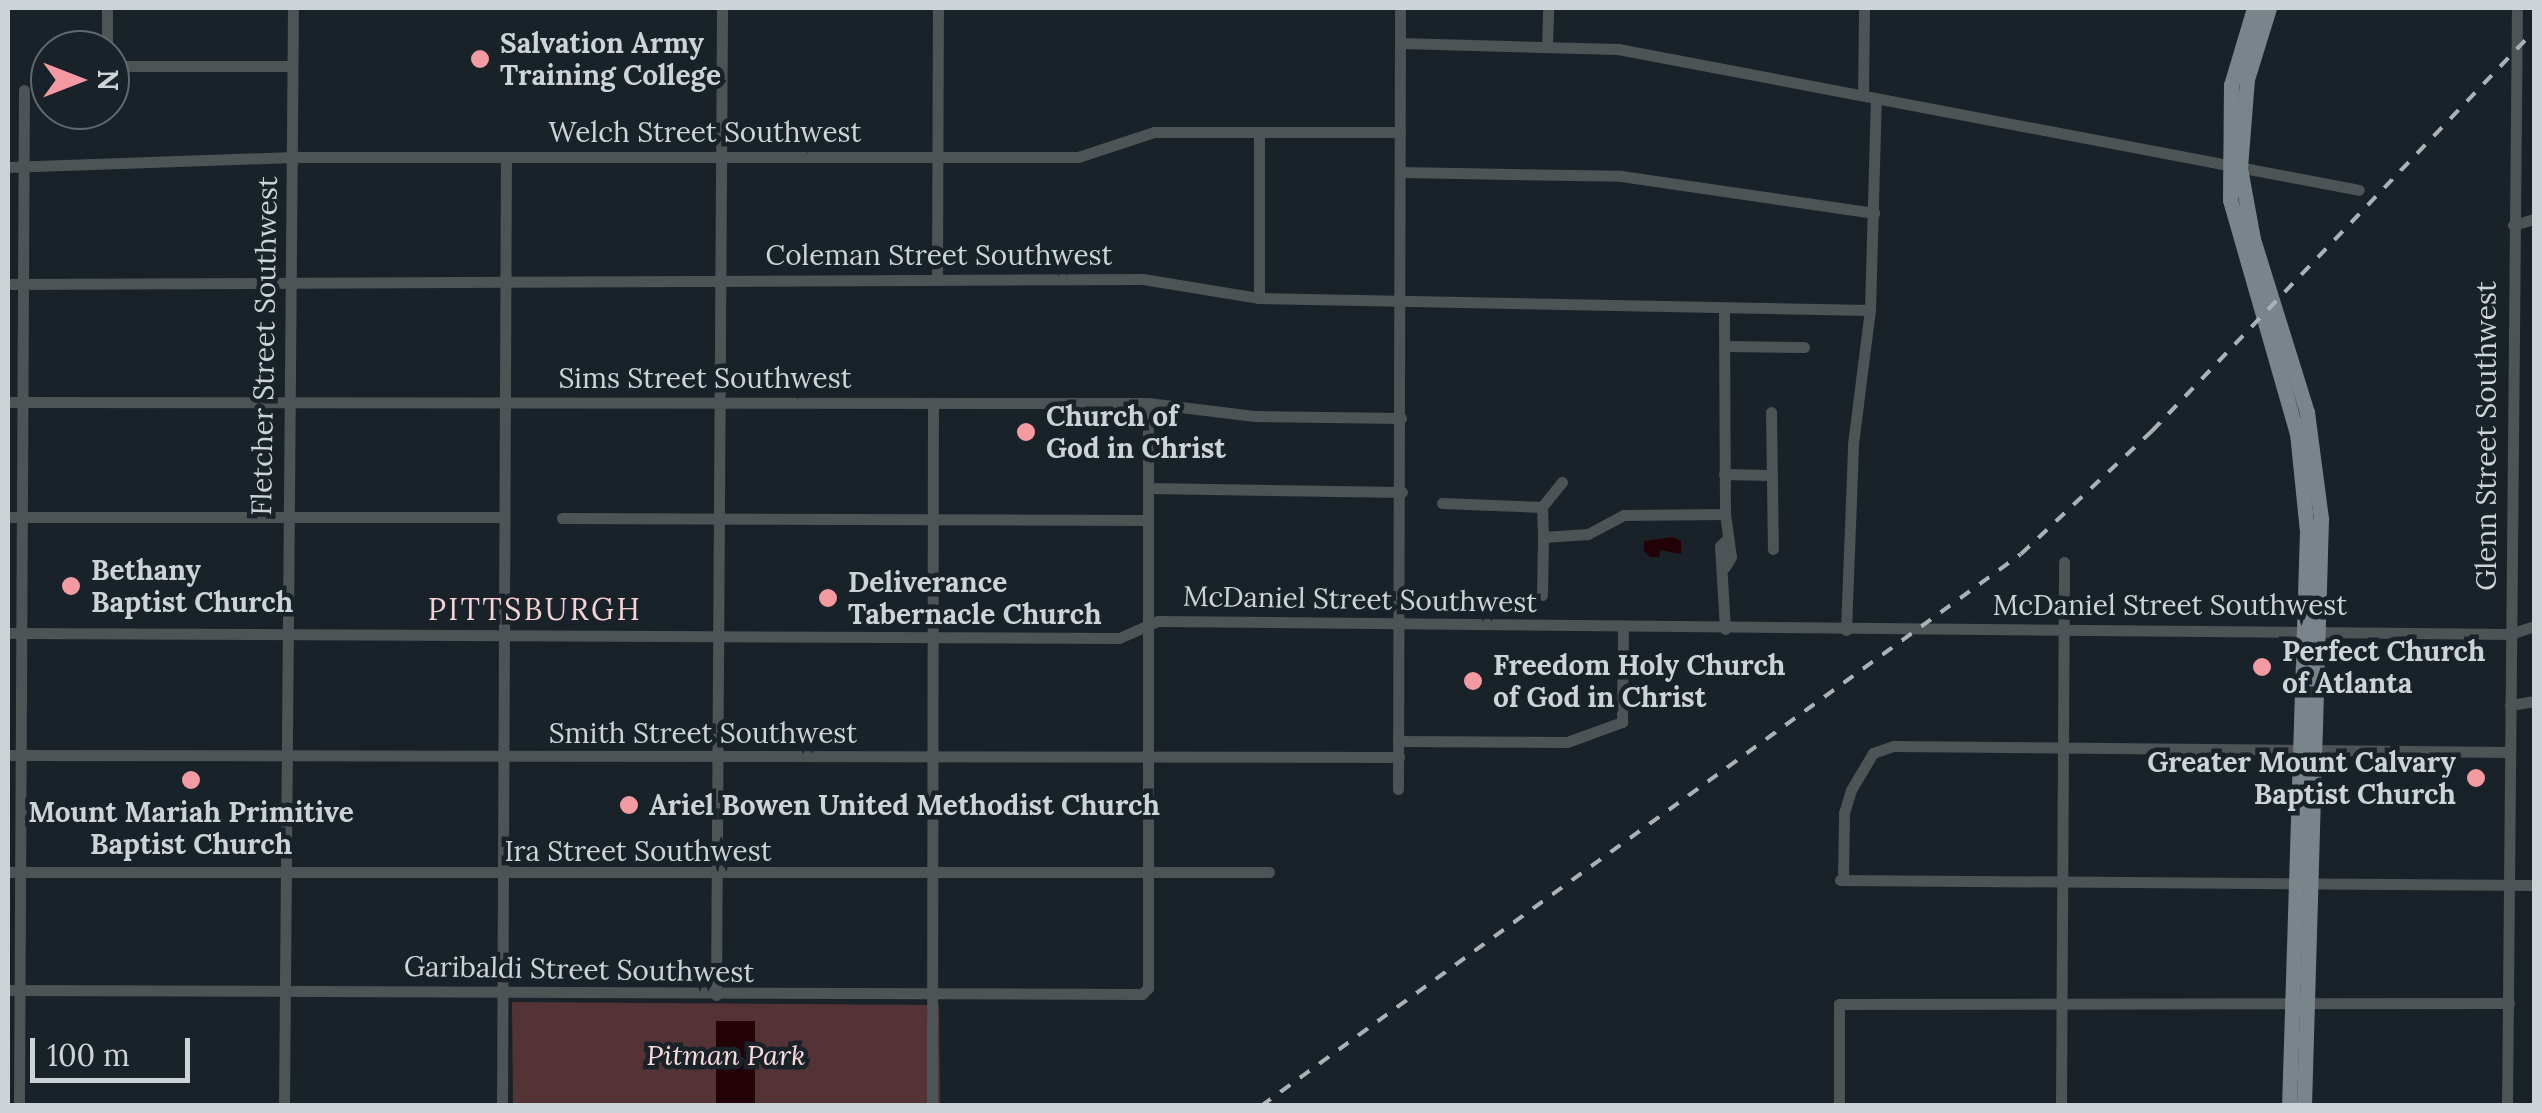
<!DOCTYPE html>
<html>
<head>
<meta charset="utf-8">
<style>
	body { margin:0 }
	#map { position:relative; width:2542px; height:1113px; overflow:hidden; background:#182228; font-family:Lora,serif }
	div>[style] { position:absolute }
	.green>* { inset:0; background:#533336 }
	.water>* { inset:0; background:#220206 }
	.minor>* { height:11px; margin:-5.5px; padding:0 5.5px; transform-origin:5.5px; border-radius:5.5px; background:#4e5356 }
	.major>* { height:15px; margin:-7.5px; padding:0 7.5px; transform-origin:7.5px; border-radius:7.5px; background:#7a858b }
	.rail>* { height:4px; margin-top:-2px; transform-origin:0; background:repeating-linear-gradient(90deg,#abb2b7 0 12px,transparent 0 24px) }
	.dots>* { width:28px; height:28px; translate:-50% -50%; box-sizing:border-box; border:5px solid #182228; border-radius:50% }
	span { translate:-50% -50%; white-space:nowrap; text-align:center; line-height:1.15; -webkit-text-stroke:9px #182228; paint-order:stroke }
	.poi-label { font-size:28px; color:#cdd4d8; font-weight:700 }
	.left { translate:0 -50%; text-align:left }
	.right { translate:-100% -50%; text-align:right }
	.street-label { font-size:28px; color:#cdd4d8 }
	.park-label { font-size:28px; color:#fadadc; font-style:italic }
	.neighbourhood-label { font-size:30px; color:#f5d2d4; letter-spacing:2.5px }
	.frame { position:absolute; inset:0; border:10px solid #cdd4d8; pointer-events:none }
	.north { position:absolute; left:30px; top:30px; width:100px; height:100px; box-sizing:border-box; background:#182228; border:2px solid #60696e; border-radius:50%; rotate:90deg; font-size:28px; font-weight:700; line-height:40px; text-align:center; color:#cdd4d8 }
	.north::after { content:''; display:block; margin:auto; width:35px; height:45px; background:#f49aa2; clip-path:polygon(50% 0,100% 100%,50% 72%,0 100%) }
	.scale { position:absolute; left:30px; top:1038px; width:160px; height:45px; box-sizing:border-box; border:5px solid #cdd4d8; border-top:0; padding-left:12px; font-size:30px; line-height:35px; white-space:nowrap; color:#cdd4d8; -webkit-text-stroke:8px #182228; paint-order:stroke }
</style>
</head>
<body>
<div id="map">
	<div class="green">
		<i style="clip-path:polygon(512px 1002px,939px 1005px,940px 1105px,513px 1105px)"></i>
	</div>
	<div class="water">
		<i style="clip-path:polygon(1673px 537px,1681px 541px,1681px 554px,1660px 550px,1659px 557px,1650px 557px,1644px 551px,1644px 541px)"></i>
		<i style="clip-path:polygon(716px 1021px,755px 1021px,755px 1105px,716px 1105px)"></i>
	</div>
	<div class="minor">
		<i style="left:1400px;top:43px;width:218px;rotate:1.6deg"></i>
		<i style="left:1618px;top:49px;width:754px;rotate:10.77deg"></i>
		<i style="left:1547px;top:44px;width:36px;rotate:-88deg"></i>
		<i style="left:107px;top:50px;width:42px;rotate:-90deg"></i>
		<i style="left:110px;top:66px;width:182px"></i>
		<i style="left:1863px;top:95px;width:87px;rotate:-89.3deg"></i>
		<i style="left:8px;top:167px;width:292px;rotate:-2deg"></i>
		<i style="left:300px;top:157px;width:778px"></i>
		<i style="left:1078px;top:157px;width:80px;rotate:-18.2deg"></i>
		<i style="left:1154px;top:132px;width:246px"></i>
		<i style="left:1400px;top:172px;width:221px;rotate:1deg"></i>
		<i style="left:1621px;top:176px;width:256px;rotate:8.3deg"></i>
		<i style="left:2513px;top:225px;width:22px;rotate:-16deg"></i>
		<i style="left:937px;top:280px;width:272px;rotate:-89.8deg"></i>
		<i style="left:8px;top:284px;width:1135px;rotate:-0.25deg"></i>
		<i style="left:1143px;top:279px;width:118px;rotate:9.3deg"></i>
		<i style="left:1259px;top:298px;width:611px;rotate:1.13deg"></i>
		<i style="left:1259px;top:298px;width:165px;rotate:-90deg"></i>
		<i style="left:1726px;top:346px;width:78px;rotate:0.7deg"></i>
		<i style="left:8px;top:402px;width:1140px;rotate:0.05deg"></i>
		<i style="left:1148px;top:403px;width:107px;rotate:7deg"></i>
		<i style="left:1254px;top:416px;width:147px;rotate:0.8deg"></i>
		<i style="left:1771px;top:412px;width:137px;rotate:89.2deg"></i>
		<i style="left:1724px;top:474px;width:46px;rotate:1.2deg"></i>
		<i style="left:1562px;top:482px;width:32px;rotate:129deg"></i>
		<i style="left:1542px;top:507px;width:30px;rotate:88deg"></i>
		<i style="left:1543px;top:537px;width:45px;rotate:-3.8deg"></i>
		<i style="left:1588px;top:534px;width:40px;rotate:-28deg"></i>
		<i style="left:1623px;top:515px;width:102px;rotate:-0.6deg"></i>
		<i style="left:1725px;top:514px;width:205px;rotate:-90.3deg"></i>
		<i style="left:1148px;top:488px;width:254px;rotate:0.9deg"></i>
		<i style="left:1442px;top:503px;width:100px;rotate:2.3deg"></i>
		<i style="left:1725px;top:514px;width:43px;rotate:82.1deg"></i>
		<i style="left:1731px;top:557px;width:12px;rotate:121deg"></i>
		<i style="left:8px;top:517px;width:494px"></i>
		<i style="left:562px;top:518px;width:586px;rotate:0.2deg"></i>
		<i style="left:1542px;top:595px;width:58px;rotate:-89deg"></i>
		<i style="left:1725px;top:629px;width:83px;rotate:-93.4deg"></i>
		<i style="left:1720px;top:546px;width:7px;rotate:-45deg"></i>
		<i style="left:1846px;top:630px;width:186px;rotate:-87.8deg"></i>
		<i style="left:1853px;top:444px;width:135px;rotate:-82.8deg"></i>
		<i style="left:1870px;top:310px;width:212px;rotate:-88.4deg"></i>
		<i style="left:8px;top:633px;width:1111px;rotate:0.26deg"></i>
		<i style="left:1119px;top:638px;width:43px;rotate:-23.6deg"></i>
		<i style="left:1158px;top:621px;width:1352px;rotate:0.55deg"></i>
		<i style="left:2510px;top:634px;width:25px;rotate:-18deg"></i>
		<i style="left:2510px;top:705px;width:24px;rotate:-9deg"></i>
		<i style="left:1398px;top:741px;width:169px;rotate:0.3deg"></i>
		<i style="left:1567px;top:742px;width:59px;rotate:-20deg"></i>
		<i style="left:1622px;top:722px;width:95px;rotate:-89.4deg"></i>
		<i style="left:8px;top:755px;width:1391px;rotate:0.08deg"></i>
		<i style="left:1398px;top:789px;width:781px;rotate:-89.85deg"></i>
		<i style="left:8px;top:872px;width:1261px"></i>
		<i style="left:1840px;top:880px;width:694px;rotate:0.41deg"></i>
		<i style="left:1843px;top:880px;width:67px;rotate:-89.1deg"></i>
		<i style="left:1844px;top:813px;width:24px;rotate:-73deg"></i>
		<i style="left:1851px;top:790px;width:43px;rotate:-59.3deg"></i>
		<i style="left:1873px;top:753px;width:21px;rotate:-19deg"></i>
		<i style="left:1893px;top:746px;width:616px;rotate:0.56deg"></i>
		<i style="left:8px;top:990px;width:1134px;rotate:0.2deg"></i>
		<i style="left:1142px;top:994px;width:8px;rotate:-45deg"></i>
		<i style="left:1148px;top:988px;width:585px;rotate:-90deg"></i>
		<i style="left:716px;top:995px;width:987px;rotate:-89.65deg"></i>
		<i style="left:932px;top:1105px;width:702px;rotate:-89.92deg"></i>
		<i style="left:19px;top:1106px;width:1016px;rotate:-89.72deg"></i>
		<i style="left:284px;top:1106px;width:1098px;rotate:-89.53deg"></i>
		<i style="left:502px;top:1106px;width:949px;rotate:-89.76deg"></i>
		<i style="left:1839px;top:1106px;width:102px;rotate:-90deg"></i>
		<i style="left:1839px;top:1004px;width:670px;rotate:-0.09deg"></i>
		<i style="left:2061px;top:1106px;width:544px;rotate:-89.68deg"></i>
		<i style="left:2507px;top:1106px;width:1098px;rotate:-89.48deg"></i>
	</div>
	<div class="major">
		<i style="left:2254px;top:8px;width:80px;rotate:106.6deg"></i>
		<i style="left:2231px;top:85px;width:115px;rotate:90.5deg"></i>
		<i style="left:2230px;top:200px;width:242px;rotate:74deg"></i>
		<i style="left:2297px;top:433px;width:99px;rotate:84.2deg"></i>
		<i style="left:2307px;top:531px;width:575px;rotate:91.79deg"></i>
		<i style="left:2269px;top:8px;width:74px;rotate:107.2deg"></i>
		<i style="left:2247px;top:79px;width:89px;rotate:94.5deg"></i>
		<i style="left:2240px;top:168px;width:72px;rotate:79.6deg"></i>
		<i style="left:2253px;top:239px;width:181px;rotate:72.7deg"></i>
		<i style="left:2307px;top:412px;width:108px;rotate:82.5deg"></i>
		<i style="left:2321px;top:519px;width:587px;rotate:91.66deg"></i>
	</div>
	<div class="rail">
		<i style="left:1261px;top:1106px;width:939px;rotate:-35.99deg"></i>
		<i style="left:2021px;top:554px;width:180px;rotate:-43.2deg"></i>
		<i style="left:2152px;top:431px;width:553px;rotate:-46.32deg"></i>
	</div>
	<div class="dots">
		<i style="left:480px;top:59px;background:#f49aa2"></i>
		<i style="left:1026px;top:432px;background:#f49aa2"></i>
		<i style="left:71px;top:586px;background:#f49aa2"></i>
		<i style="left:828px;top:598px;background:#f49aa2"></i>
		<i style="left:2262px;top:667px;background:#f49aa2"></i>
		<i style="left:1473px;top:681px;background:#f49aa2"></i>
		<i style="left:2476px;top:778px;background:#f49aa2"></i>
		<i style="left:191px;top:780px;background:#f49aa2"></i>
		<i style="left:629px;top:805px;background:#f49aa2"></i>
	</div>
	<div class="poi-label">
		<span class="left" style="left:500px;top:59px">Salvation Army<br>Training College</span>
		<span class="left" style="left:1046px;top:432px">Church of<br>God in Christ</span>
		<span class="left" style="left:91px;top:586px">Bethany<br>Baptist Church</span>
		<span class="left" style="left:848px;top:598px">Deliverance<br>Tabernacle Church</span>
		<span class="left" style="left:2282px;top:667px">Perfect Church<br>of Atlanta</span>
		<span class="left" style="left:1493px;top:681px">Freedom Holy Church<br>of God in Christ</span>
		<span class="right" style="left:2456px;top:778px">Greater Mount Calvary<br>Baptist Church</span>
		<span class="left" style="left:649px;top:805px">Ariel Bowen United Methodist Church</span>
		<span style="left:191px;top:828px">Mount Mariah Primitive<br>Baptist Church</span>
	</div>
	<div class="street-label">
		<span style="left:705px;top:132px">Welch Street Southwest</span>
		<span style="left:939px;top:255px">Coleman Street Southwest</span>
		<span style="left:264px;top:346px;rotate:-89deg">Fletcher Street Southwest</span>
		<span style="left:705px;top:378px">Sims Street Southwest</span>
		<span style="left:2486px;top:436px;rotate:-90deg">Glenn Street Southwest</span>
		<span style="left:1360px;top:599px;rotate:1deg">McDaniel Street Southwest</span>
		<span style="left:2170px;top:605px">McDaniel Street Southwest</span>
		<span style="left:703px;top:733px">Smith Street Southwest</span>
		<span style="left:638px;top:851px">Ira Street Southwest</span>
		<span style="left:579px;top:969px;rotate:1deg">Garibaldi Street Southwest</span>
	</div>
	<div class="park-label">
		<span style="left:726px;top:1055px">Pitman Park</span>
	</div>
	<div class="neighbourhood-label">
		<span style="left:535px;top:609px">PITTSBURGH</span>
	</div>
	<div class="frame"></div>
	<div class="north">N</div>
	<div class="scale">100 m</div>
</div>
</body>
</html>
